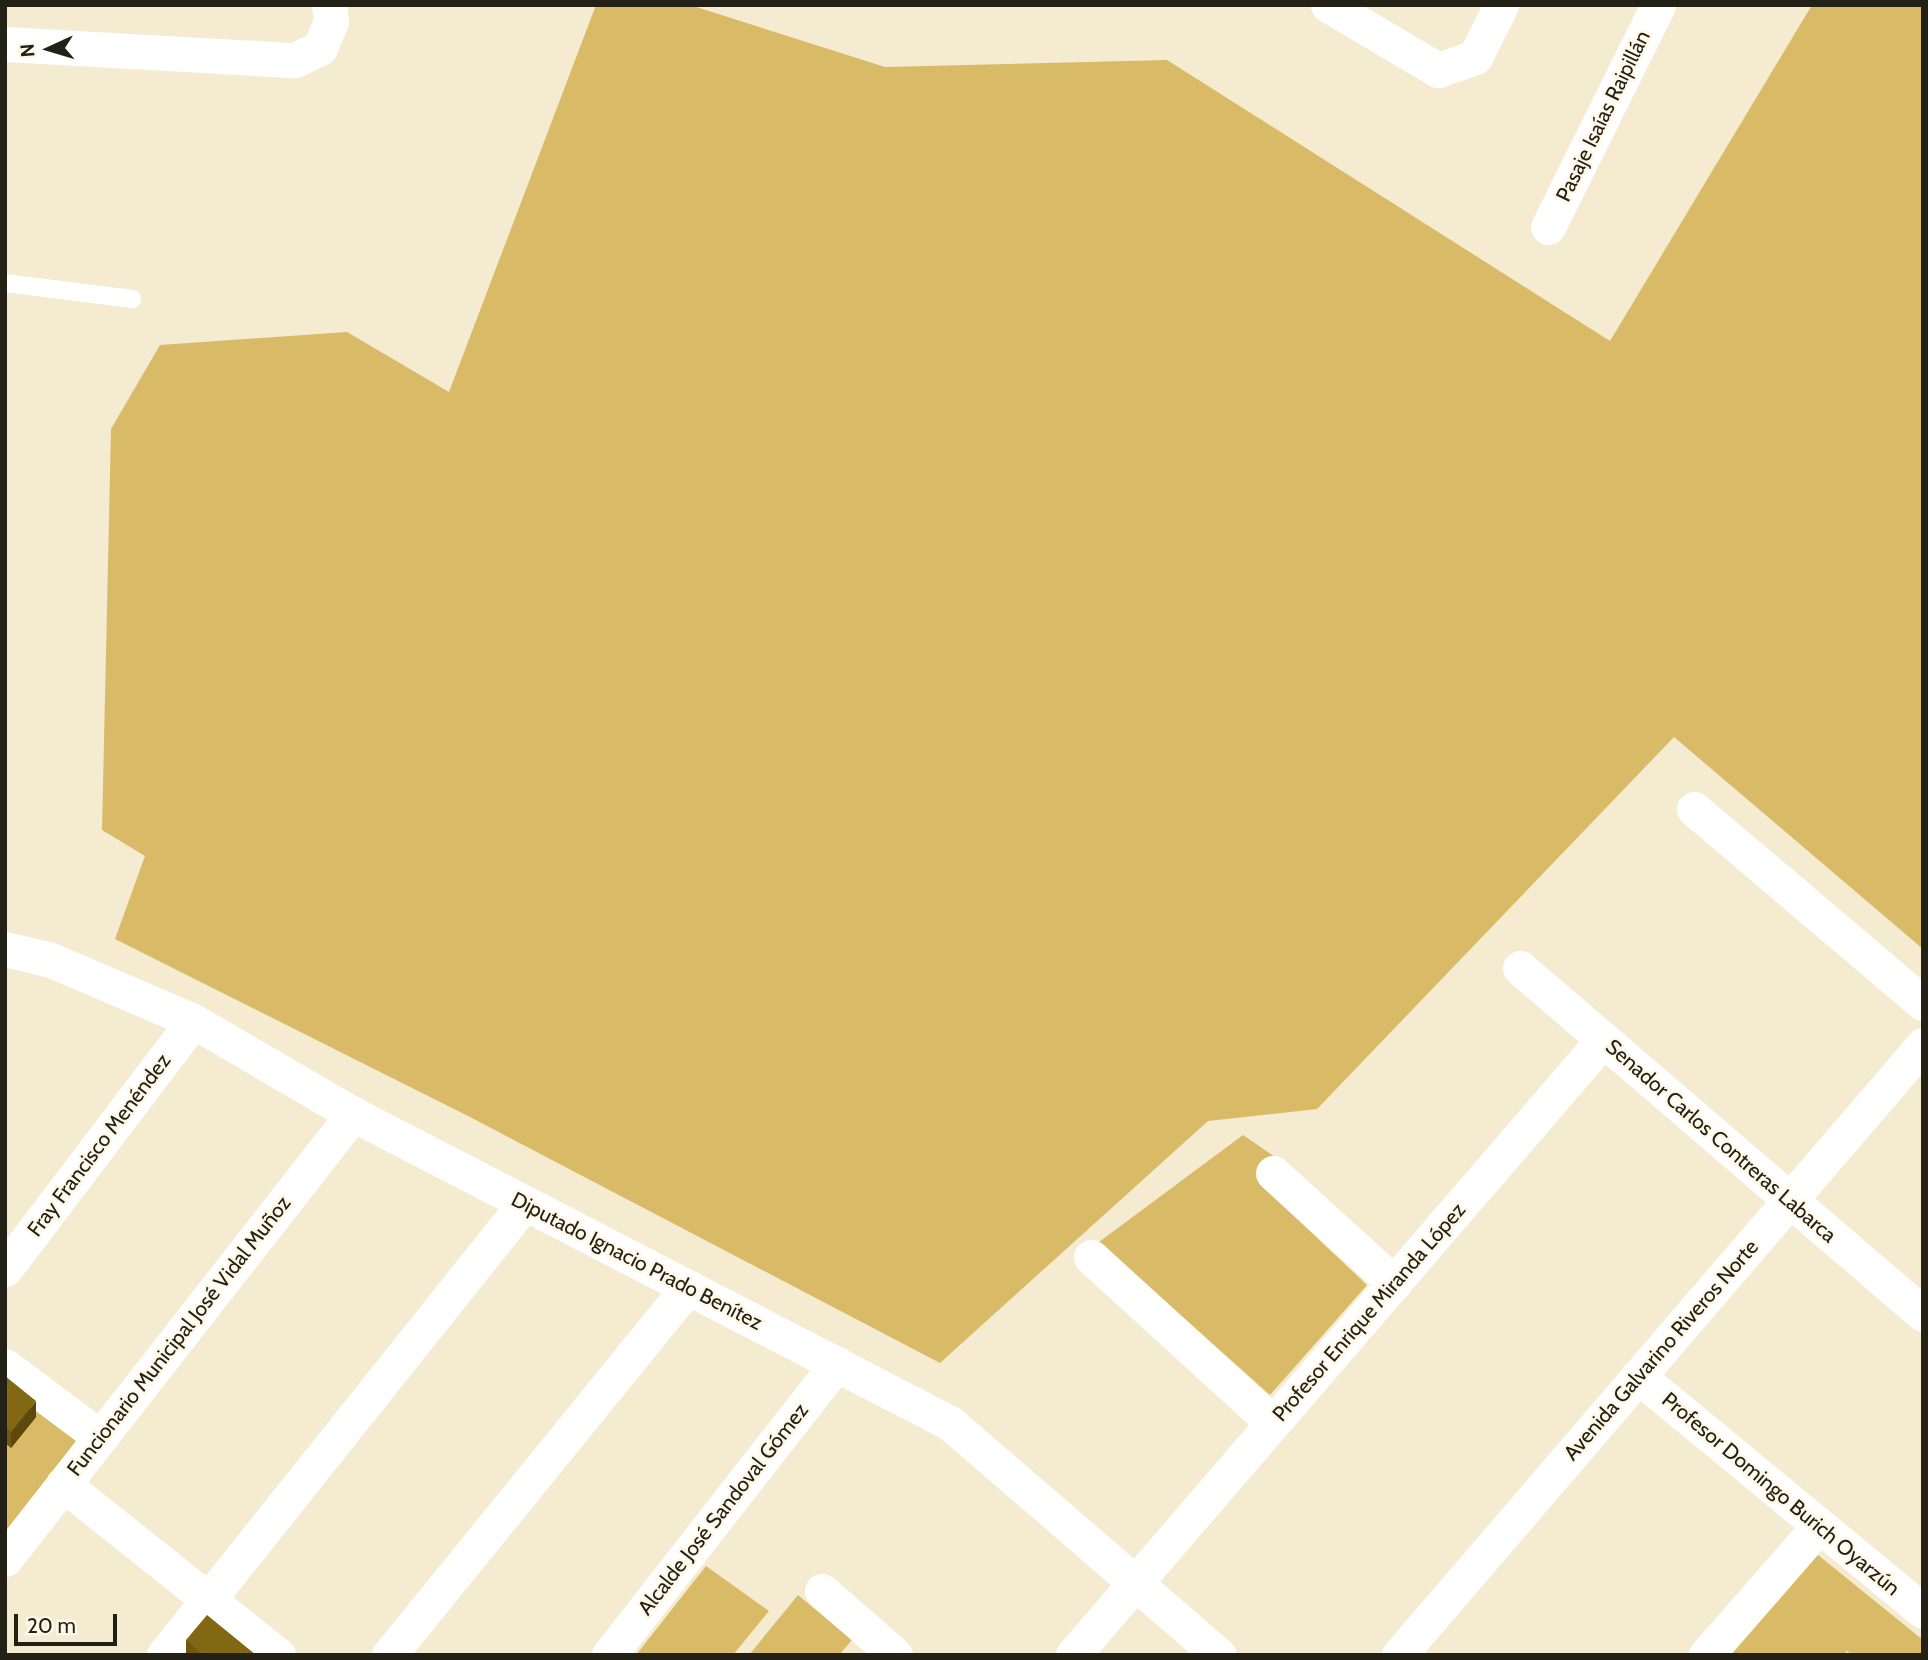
<!DOCTYPE html>
<html>
<head>
<meta charset="utf-8">
<style>
	body { margin:0 }
	#map { position:relative; width:1928px; height:1660px; overflow:hidden; background:#f5ebd1; font-family:Cabin,sans-serif }
	div>[style] { position:absolute }
	.green>* { inset:0; background:#d8ba67 }
	.service>* { height:18px; margin:-9px; padding:0 9px; transform-origin:9px; border-radius:9px; background:#fff }
	.minor>* { height:35px; margin:-17.5px; padding:0 17.5px; transform-origin:17.5px; border-radius:17.5px; background:#fff }
	.wall>* { inset:0; background:#70590f }
	.shaded-wall>* { inset:0; background:#5b490d }
	.building>* { inset:0; background:#826812 }
	span { translate:-50% -50%; white-space:nowrap; text-align:center; line-height:1.15; -webkit-text-stroke:5px #fef8e9; paint-order:stroke }
	.street-label { font-size:21px; color:#232016 }
	.frame { position:absolute; inset:0; border:7px solid #232016; pointer-events:none }
	.north { position:absolute; left:14px; top:14px; width:70px; height:70px; -webkit-text-stroke:5px #fef8e9; paint-order:stroke; rotate:266deg; font-size:19px; font-weight:700; line-height:28px; text-align:center; color:#232016 }
	.north::after { content:''; display:block; margin:auto; width:24px; height:32px; background:#232016; clip-path:polygon(50% 0,100% 100%,50% 72%,0 100%) }
	.scale { position:absolute; left:14px; top:1614px; width:103px; height:32px; box-sizing:border-box; border:4px solid #232016; border-top:0; padding-left:9px; font-size:21px; line-height:24px; white-space:nowrap; color:#232016; -webkit-text-stroke:5px #fef8e9; paint-order:stroke }
</style>
</head>
<body>
<div id="map">
	<div class="green">
		<i style="clip-path:polygon(596px 5px,690px 5px,885px 67px,1167px 60px,1610px 341px,1812px 5px,1923px 5px,1923px 949px,1674px 737px,1317px 1109px,1208px 1121px,940px 1363px,468px 1116px,115px 939px,145px 856px,102px 830px,111px 429px,160px 345px,347px 332px,449px 392px)"></i>
		<i style="clip-path:polygon(1243px 1135px,1278px 1159px,1259px 1183px,1367px 1285px,1270px 1395px,1099px 1242px)"></i>
		<i style="clip-path:polygon(5px 1368px,97px 1437px,5px 1555px)"></i>
		<i style="clip-path:polygon(1818px 1555px,1923px 1640px,1923px 1655px,1852px 1655px,1847px 1651px,1844px 1655px,1731px 1655px)"></i>
		<i style="clip-path:polygon(706px 1566px,769px 1611px,733px 1655px,636px 1655px)"></i>
		<i style="clip-path:polygon(798px 1595px,852px 1640px,839px 1655px,749px 1655px)"></i>
	</div>
	<div class="service">
		<i style="left:5px;top:283px;width:128px;rotate:7.2deg"></i>
	</div>
	<div class="minor">
		<i style="left:1328px;top:5px;width:128px;rotate:30.6deg"></i>
		<i style="left:1438px;top:70px;width:39px;rotate:-19deg"></i>
		<i style="left:1475px;top:57px;width:58px;rotate:-63.4deg"></i>
		<i style="left:5px;top:44px;width:290px;rotate:3.2deg"></i>
		<i style="left:295px;top:60px;width:28px;rotate:-26deg"></i>
		<i style="left:320px;top:48px;width:29px;rotate:-68deg"></i>
		<i style="left:331px;top:21px;width:16px;rotate:-97deg"></i>
		<i style="left:1548px;top:227px;width:248px;rotate:-63.6deg"></i>
		<i style="left:1694px;top:809px;width:300px;rotate:40.3deg"></i>
		<i style="left:5px;top:949px;width:47px;rotate:13.4deg"></i>
		<i style="left:51px;top:960px;width:155px;rotate:23.2deg"></i>
		<i style="left:193px;top:1021px;width:185px;rotate:30.2deg"></i>
		<i style="left:353px;top:1114px;width:672px;rotate:27.37deg"></i>
		<i style="left:950px;top:1423px;width:355px;rotate:40.8deg"></i>
		<i style="left:1520px;top:968px;width:531px;rotate:40.65deg"></i>
		<i style="left:1273px;top:1173px;width:164px;rotate:42.3deg"></i>
		<i style="left:1091px;top:1257px;width:246px;rotate:42.4deg"></i>
		<i style="left:5px;top:1269px;width:311px;rotate:-52.8deg"></i>
		<i style="left:5px;top:1366px;width:119px;rotate:36.8deg"></i>
		<i style="left:1638px;top:1376px;width:369px;rotate:39.5deg"></i>
		<i style="left:63px;top:1484px;width:275px;rotate:38.5deg"></i>
		<i style="left:5px;top:1559px;width:565px;rotate:-51.97deg"></i>
		<i style="left:822px;top:1591px;width:97px;rotate:41.2deg"></i>
		<i style="left:164px;top:1655px;width:577px;rotate:-51.4deg"></i>
		<i style="left:389px;top:1655px;width:474px;rotate:-50.9deg"></i>
		<i style="left:609px;top:1655px;width:370px;rotate:-52deg"></i>
		<i style="left:1073px;top:1655px;width:812px;rotate:-49.25deg"></i>
		<i style="left:1399px;top:1655px;width:804px;rotate:-49.34deg"></i>
		<i style="left:1706px;top:1655px;width:171px;rotate:-48.8deg"></i>
	</div>
	<div class="wall">
		<i style="clip-path:polygon(5px 1376px,36px 1417px,11px 1448px,5px 1443px)"></i>
		<i style="clip-path:polygon(186px 1640px,256px 1655px,186px 1655px)"></i>
	</div>
	<div class="shaded-wall">
		<i style="clip-path:polygon(36px 1401px,36px 1417px,11px 1448px,11px 1432px)"></i>
	</div>
	<div class="building">
		<i style="clip-path:polygon(5px 1376px,36px 1401px,11px 1432px,5px 1427px)"></i>
		<i style="clip-path:polygon(207px 1615px,256px 1655px,203px 1655px,186px 1640px)"></i>
	</div>
	<div class="street-label">
		<span style="left:1603px;top:116px;rotate:-64deg">Pasaje Isaías Raipillán</span>
		<span style="left:1721px;top:1141px;rotate:41deg">Senador Carlos Contreras Labarca</span>
		<span style="left:99px;top:1145px;rotate:-53deg">Fray Francisco Menéndez</span>
		<span style="left:637px;top:1261px;rotate:27deg">Diputado Ignacio Prado Benítez</span>
		<span style="left:1369px;top:1312px;rotate:-49deg">Profesor Enrique Miranda López</span>
		<span style="left:179px;top:1336px;rotate:-52deg">Funcionario Municipal José Vidal Muñoz</span>
		<span style="left:1661px;top:1350px;rotate:-49deg">Avenida Galvarino Riveros Norte</span>
		<span style="left:1781px;top:1494px;rotate:40deg">Profesor Domingo Burich Oyarzún</span>
		<span style="left:723px;top:1509px;rotate:-52deg">Alcalde José Sandoval Gómez</span>
	</div>
	<div class="frame"></div>
	<div class="north">N</div>
	<div class="scale">20 m</div>
</div>
</body>
</html>
